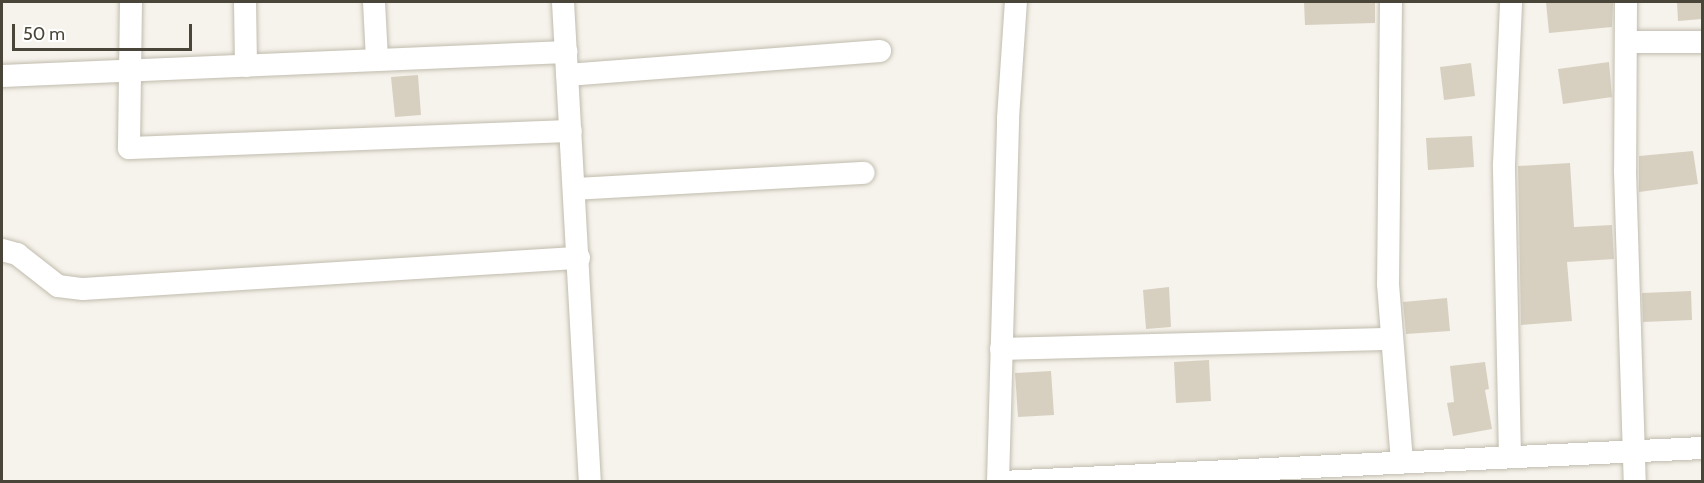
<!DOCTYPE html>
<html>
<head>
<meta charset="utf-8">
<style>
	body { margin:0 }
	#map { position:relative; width:1704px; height:483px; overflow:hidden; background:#f6f3ec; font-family:Cabin,sans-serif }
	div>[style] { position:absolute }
	.building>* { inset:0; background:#d7d0c1 }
	.roads { filter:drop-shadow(0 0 2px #c1bcae) drop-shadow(0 0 2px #c1bcae) }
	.minor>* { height:22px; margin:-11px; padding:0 11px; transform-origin:11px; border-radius:11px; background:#fff }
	span { translate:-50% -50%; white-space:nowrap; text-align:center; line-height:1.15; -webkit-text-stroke:6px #fff; paint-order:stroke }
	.frame { position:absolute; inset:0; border:3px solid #4a4539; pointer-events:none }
	.scale { position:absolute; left:12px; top:24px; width:180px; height:27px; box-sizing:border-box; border:3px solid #4a4539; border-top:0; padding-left:8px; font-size:18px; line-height:21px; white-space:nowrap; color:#4a4539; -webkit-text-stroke:4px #fff; paint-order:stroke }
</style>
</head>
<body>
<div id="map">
	<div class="building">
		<i style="clip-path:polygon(1304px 2px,1375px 2px,1375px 23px,1305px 25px)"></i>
		<i style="clip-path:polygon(1546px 2px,1613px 2px,1612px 27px,1549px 33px)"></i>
		<i style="clip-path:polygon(1677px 2px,1702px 2px,1702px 19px,1678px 21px)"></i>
		<i style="clip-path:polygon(1609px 62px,1612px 97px,1563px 104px,1558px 69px)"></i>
		<i style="clip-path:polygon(1471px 63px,1475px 96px,1444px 100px,1440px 67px)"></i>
		<i style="clip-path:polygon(418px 75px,421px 115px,395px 117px,391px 77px)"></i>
		<i style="clip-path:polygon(1472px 136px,1474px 167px,1428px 170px,1426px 138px)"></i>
		<i style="clip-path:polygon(1693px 151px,1698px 184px,1639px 192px,1639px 156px)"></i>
		<i style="clip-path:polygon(1570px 163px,1574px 227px,1612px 225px,1614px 259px,1567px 262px,1572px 321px,1521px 325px,1518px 166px)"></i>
		<i style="clip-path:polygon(1169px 287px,1171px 327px,1146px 329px,1143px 290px)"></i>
		<i style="clip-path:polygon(1691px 291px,1692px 320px,1643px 322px,1642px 293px)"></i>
		<i style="clip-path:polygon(1447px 298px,1450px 331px,1406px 334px,1403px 302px)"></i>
		<i style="clip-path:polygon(1209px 360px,1211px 401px,1176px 403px,1174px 362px)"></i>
		<i style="clip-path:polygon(1485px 362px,1489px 389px,1485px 390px,1492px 429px,1453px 436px,1447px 403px,1454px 402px,1450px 366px)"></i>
		<i style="clip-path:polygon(1051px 371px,1054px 415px,1018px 417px,1015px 373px)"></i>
	</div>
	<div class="roads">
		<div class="minor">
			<i style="left:131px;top:2px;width:146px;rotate:90.8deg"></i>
			<i style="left:129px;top:148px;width:442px;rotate:-2.2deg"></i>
			<i style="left:245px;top:2px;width:64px;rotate:89.1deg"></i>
			<i style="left:374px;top:2px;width:58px;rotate:87deg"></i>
			<i style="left:563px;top:2px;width:481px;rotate:86.8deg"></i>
			<i style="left:1391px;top:2px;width:282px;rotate:90.6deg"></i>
			<i style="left:1388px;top:284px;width:179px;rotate:85.5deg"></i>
			<i style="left:1626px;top:2px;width:169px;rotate:90.3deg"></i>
			<i style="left:1625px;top:171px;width:311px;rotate:88.2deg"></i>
			<i style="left:1626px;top:42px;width:76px"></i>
			<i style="left:567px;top:75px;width:314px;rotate:-4.4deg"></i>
			<i style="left:2px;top:76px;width:565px;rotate:-2.44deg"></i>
			<i style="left:574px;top:189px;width:290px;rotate:-3.2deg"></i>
			<i style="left:2px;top:250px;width:16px;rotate:15deg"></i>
			<i style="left:17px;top:254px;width:52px;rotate:38deg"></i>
			<i style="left:58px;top:286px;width:25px;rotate:7deg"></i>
			<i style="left:83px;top:289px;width:497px;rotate:-3.6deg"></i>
			<i style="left:1001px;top:349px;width:391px;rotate:-1.5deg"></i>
			<i style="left:1510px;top:457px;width:293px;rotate:-91.2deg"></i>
			<i style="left:1504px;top:164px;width:162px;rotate:-87.5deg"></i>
			<i style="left:998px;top:482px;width:364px;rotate:-88.4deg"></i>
			<i style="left:1008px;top:118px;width:116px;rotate:-86.1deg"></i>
			<i style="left:1002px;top:482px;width:701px;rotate:-2.78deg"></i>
		</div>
	</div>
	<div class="frame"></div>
	<div class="scale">50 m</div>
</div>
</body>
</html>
